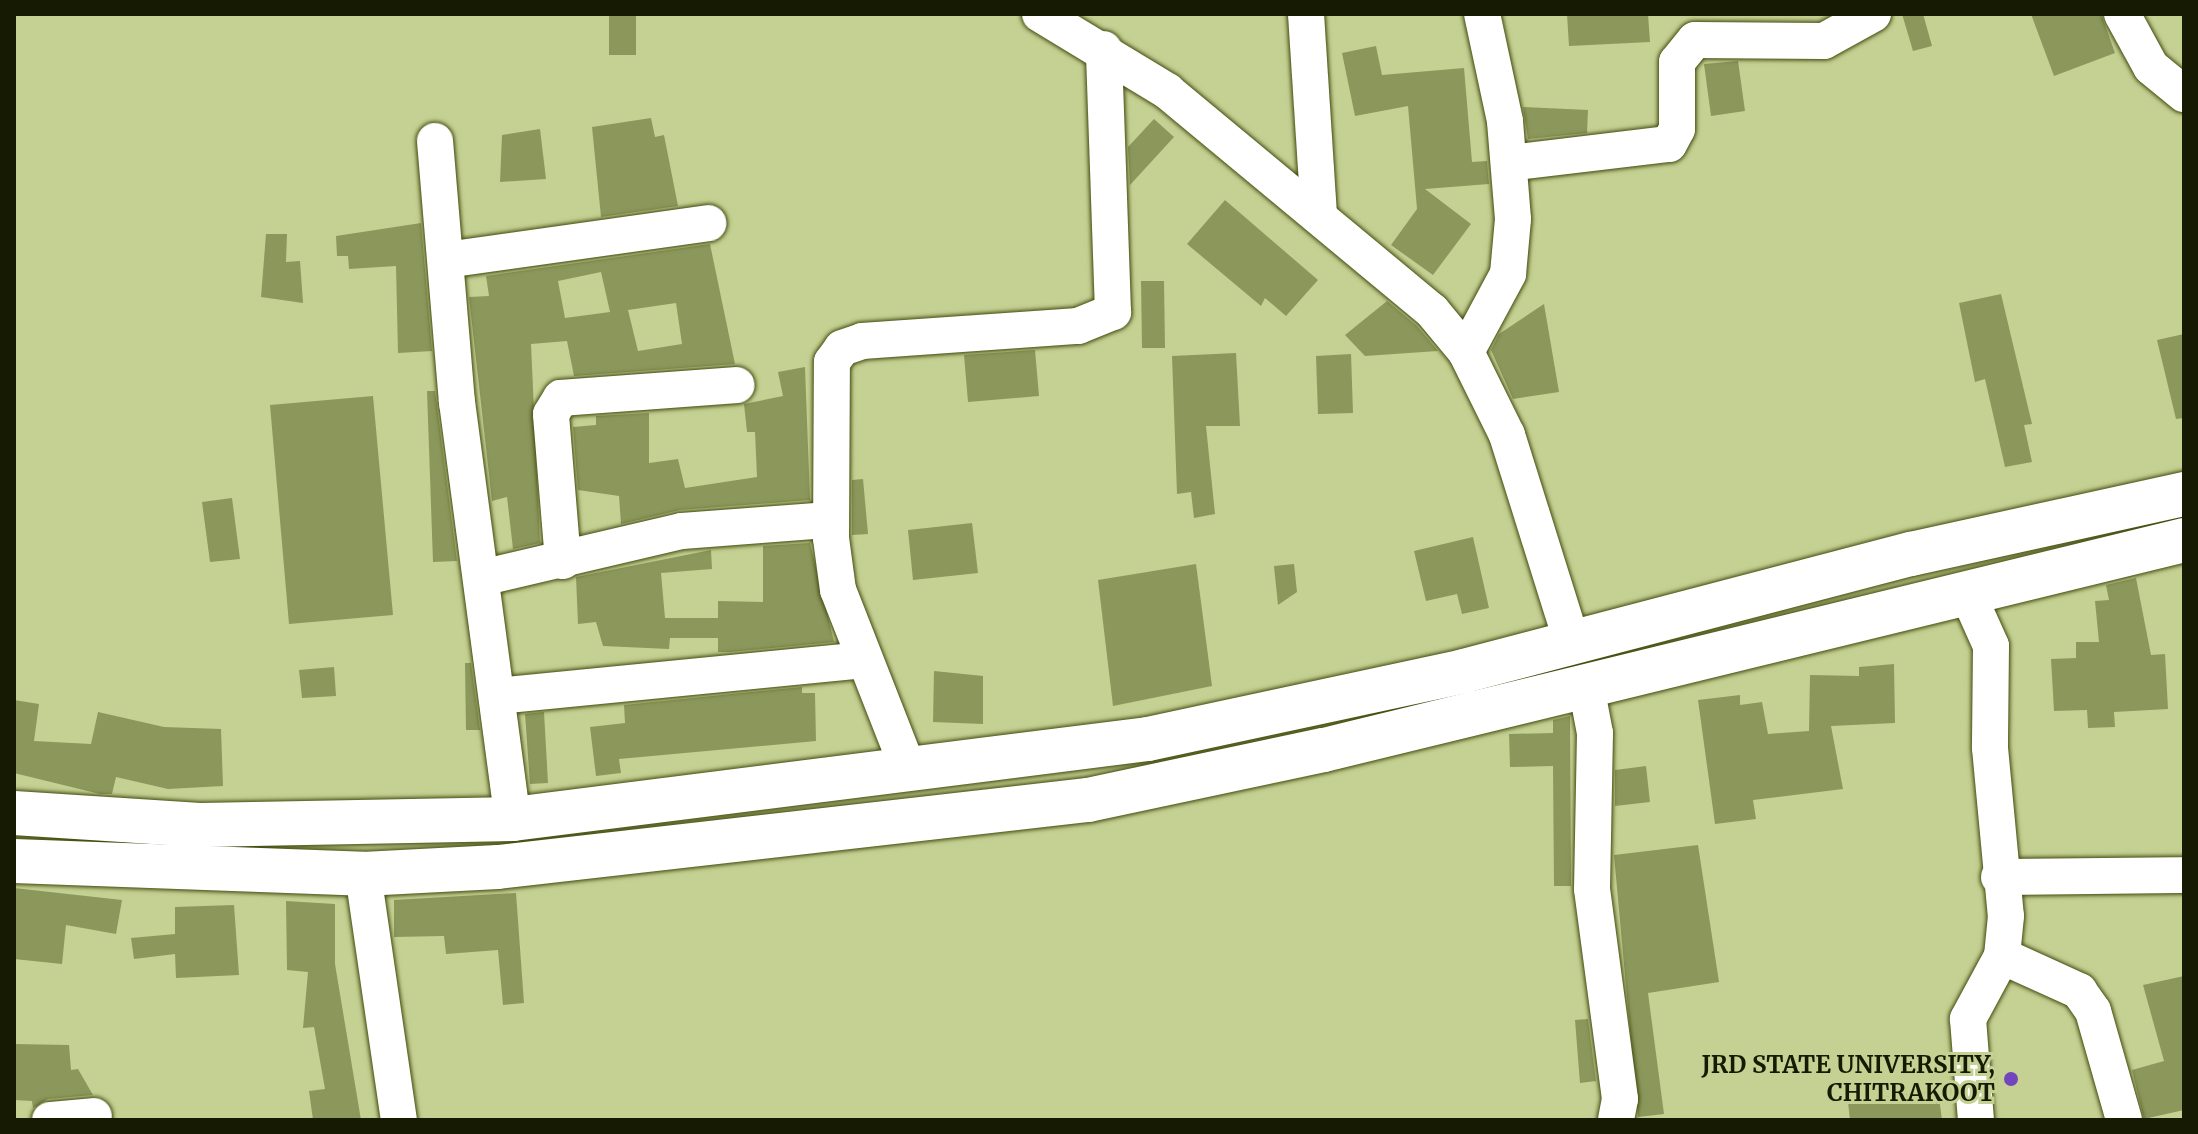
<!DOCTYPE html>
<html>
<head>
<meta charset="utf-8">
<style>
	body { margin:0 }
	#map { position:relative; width:2198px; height:1134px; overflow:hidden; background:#c5d193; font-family:Merriweather,serif }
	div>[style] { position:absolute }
	.building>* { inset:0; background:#8c975c }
	.roads { filter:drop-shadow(0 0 2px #424b0d) drop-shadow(0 0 2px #424b0d) }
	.minor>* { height:36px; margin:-18px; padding:0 18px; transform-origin:18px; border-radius:18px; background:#fff }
	.highway>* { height:44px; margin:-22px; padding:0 22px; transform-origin:22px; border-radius:22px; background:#fff }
	.dots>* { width:22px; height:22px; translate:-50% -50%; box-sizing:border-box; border:4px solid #c5d193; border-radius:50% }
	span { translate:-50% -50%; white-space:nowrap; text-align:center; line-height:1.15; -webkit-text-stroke:6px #c5d193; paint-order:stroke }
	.poi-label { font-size:24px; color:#161a03; font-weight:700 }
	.right { translate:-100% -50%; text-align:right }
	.frame { position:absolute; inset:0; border:16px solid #161a03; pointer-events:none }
</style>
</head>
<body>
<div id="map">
	<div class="building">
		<i style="clip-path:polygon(609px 14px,636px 14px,636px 55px,609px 55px)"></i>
		<i style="clip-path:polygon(1567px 14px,1648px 14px,1650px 42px,1569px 46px)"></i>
		<i style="clip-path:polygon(1902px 14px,1923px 14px,1932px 46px,1913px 51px)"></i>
		<i style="clip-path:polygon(2031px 14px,2101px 14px,2115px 53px,2054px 76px)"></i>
		<i style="clip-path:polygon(1376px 46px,1382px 75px,1464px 68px,1472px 162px,1487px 161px,1489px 184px,1425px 189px,1471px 224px,1433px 275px,1391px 245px,1417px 209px,1408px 106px,1355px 116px,1342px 53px)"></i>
		<i style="clip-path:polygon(1738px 61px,1745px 111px,1711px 116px,1704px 64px)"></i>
		<i style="clip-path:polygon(1523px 107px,1588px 110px,1587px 133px,1528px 139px)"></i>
		<i style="clip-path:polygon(651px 118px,655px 137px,664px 135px,678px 206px,601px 217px,592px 127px)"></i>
		<i style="clip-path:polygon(1154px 119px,1174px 137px,1130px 185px,1128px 147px)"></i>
		<i style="clip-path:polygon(540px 129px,546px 179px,500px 182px,502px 135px)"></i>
		<i style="clip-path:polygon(1225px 200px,1318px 280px,1286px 316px,1265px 298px,1261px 306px,1187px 244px)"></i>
		<i style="clip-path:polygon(421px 223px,432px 351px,398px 353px,396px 266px,349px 269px,348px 256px,337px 256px,336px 236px)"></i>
		<i style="clip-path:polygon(266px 234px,287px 234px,286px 262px,300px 261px,303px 303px,261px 297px)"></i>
		<i style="clip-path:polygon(evenodd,710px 244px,735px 364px,574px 376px,567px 341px,531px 344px,540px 543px,513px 549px,507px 497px,492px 501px,469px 297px,489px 296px,486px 276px,710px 244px,601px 272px,610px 312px,565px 318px,558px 281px,601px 272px,710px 244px,676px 303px,682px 344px,638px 351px,628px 310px,676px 303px)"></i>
		<i style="clip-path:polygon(1141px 281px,1164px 281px,1165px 348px,1142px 348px)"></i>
		<i style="clip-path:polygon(2001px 294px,2032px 424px,2024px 425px,2032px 462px,2005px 467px,1985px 379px,1975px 382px,1959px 303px)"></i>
		<i style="clip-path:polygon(1387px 301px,1417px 326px,1438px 351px,1365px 356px,1345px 335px)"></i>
		<i style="clip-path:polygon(1544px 304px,1559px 392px,1513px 399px,1491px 350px,1499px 334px)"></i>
		<i style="clip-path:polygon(2184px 334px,2184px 418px,2176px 419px,2157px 340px)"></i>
		<i style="clip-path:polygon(1035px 350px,1039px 396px,968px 402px,964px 355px)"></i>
		<i style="clip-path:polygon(1236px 353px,1240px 426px,1206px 426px,1215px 514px,1194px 518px,1191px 492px,1177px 494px,1172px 356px)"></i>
		<i style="clip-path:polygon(1351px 354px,1353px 413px,1318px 414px,1316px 356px)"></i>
		<i style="clip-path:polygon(805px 367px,810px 500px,680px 510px,621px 524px,619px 496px,578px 490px,573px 427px,596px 425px,596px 416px,649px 413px,649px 463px,678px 459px,685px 488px,757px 477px,755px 432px,747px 432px,744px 404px,783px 396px,778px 372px)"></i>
		<i style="clip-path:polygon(427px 391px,435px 391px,457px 561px,433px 562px)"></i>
		<i style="clip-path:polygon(373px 396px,393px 615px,289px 624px,270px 405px)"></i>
		<i style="clip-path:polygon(863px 479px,868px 534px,852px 535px,852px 480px)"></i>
		<i style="clip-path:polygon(232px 498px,240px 559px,210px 562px,202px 502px)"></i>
		<i style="clip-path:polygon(972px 523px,978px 573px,913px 580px,908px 530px)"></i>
		<i style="clip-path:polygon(1473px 537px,1489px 608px,1462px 614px,1457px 594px,1426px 601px,1414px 551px)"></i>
		<i style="clip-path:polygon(810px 543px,834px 642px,730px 652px,718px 652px,718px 638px,670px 638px,669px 649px,603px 646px,596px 622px,578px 624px,576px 577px,711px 550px,712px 569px,661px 573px,665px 618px,718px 618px,718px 601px,763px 602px,763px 546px)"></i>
		<i style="clip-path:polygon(1196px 564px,1212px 686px,1113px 706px,1098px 580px)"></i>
		<i style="clip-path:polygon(1294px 564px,1297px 592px,1278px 605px,1274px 566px)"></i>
		<i style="clip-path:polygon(2136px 578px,2151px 655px,2165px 654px,2168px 709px,2114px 712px,2115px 727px,2088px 728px,2087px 710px,2054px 711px,2051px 659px,2076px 658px,2076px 642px,2099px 642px,2095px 601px,2109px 600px,2106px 585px)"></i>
		<i style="clip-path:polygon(465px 663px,471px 663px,480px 730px,466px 730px)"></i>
		<i style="clip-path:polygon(1894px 664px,1895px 723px,1831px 726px,1843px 789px,1753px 800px,1756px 819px,1715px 824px,1698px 700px,1740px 695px,1740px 705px,1762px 702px,1768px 734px,1809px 731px,1810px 675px,1859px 676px,1859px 667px)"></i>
		<i style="clip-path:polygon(334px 667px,336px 696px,302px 698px,299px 670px)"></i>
		<i style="clip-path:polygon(934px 671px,983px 676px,983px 724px,933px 722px)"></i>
		<i style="clip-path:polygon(802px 687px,802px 693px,815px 693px,816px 741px,619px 759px,621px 773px,596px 776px,590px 727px,625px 723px,624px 705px)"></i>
		<i style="clip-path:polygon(14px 700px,39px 704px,34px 741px,91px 744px,98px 712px,164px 727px,221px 729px,223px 786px,168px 789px,116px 777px,112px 794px,100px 794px,14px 773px)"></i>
		<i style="clip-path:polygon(544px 712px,548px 783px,530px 784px,525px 714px)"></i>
		<i style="clip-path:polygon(1570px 716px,1571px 886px,1554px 886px,1553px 766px,1510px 767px,1509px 734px,1553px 733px,1553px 720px)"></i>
		<i style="clip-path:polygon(1646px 766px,1650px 802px,1615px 806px,1615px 770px)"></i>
		<i style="clip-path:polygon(1698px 845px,1719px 982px,1648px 993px,1664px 1114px,1638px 1117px,1614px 855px)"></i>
		<i style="clip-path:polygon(14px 888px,122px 900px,116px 934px,66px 925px,62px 964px,14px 959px)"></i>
		<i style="clip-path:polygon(516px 893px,524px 1003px,503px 1005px,498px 950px,446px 954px,444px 936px,394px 937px,394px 900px)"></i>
		<i style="clip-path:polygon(286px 901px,335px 904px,335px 964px,361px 1120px,313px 1120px,309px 1091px,325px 1089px,314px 1027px,303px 1028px,308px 972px,287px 970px)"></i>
		<i style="clip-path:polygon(234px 905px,239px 975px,176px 978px,175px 954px,134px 959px,131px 938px,175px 934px,175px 907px)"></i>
		<i style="clip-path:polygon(2184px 976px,2184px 1110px,2144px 1119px,2132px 1070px,2164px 1061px,2143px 985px)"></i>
		<i style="clip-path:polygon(1588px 1019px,1596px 1081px,1580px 1083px,1575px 1020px)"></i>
		<i style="clip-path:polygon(14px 1044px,69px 1045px,71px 1070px,78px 1069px,93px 1095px,48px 1099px,33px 1108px,32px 1101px,14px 1100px)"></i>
		<i style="clip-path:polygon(1938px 1090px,1942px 1120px,1850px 1120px,1848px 1102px)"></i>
	</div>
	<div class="roads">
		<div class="minor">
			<i style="left:1040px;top:14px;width:149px;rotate:31.2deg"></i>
			<i style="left:1167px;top:91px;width:344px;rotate:39.7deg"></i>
			<i style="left:1432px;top:311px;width:53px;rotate:50.3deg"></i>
			<i style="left:1466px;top:352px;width:93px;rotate:63.7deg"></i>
			<i style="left:1507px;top:435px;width:220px;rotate:72.6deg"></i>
			<i style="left:1306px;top:14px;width:200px;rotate:86.3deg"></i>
			<i style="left:2122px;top:14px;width:60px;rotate:61.3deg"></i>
			<i style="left:2151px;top:67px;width:43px;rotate:39.3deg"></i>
			<i style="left:435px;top:141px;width:262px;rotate:85.2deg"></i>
			<i style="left:457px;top:402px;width:421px;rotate:82.4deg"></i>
			<i style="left:1509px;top:163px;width:161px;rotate:-6.8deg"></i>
			<i style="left:1669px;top:144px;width:17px;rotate:-62deg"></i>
			<i style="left:1677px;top:129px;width:67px;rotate:-90deg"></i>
			<i style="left:1677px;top:62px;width:28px;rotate:-51deg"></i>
			<i style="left:1695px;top:40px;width:129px;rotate:0.4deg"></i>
			<i style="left:1824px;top:41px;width:56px;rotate:-28.9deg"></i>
			<i style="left:446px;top:260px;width:265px;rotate:-8deg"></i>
			<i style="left:1466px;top:352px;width:89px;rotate:-61.7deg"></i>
			<i style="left:1508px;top:274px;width:55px;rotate:-84.8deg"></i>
			<i style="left:1513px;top:219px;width:98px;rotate:-94.7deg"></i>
			<i style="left:1505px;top:121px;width:109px;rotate:-102.1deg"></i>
			<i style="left:563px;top:561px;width:147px;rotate:-94.7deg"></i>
			<i style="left:551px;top:414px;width:19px;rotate:-58deg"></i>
			<i style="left:561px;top:398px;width:176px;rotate:-4.2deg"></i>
			<i style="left:481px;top:578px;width:206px;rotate:-13.2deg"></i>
			<i style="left:682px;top:531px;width:148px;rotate:-4.3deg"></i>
			<i style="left:1966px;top:590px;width:61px;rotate:65.9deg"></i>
			<i style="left:1991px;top:646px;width:102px;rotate:90.6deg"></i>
			<i style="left:1990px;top:748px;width:169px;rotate:84.6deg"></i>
			<i style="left:2006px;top:916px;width:40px;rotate:95.7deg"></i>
			<i style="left:2002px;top:956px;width:72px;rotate:118.4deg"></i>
			<i style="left:1968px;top:1019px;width:101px;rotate:85.5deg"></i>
			<i style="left:1586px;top:686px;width:48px;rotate:79.2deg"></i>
			<i style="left:1595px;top:733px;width:156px;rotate:91.1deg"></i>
			<i style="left:1592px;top:889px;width:212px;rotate:82.4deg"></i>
			<i style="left:1620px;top:1099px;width:21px;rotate:101deg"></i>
			<i style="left:497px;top:696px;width:369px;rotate:-5.6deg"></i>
			<i style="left:909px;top:771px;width:194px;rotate:-111.4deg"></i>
			<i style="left:838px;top:590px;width:52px;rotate:-97.7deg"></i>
			<i style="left:831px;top:538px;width:176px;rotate:-89.7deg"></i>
			<i style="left:832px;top:362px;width:17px;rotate:-54deg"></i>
			<i style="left:842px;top:348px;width:21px;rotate:-19deg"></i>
			<i style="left:862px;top:341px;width:217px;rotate:-4deg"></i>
			<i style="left:1078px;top:326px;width:38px;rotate:-22deg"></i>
			<i style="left:1113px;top:312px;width:263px;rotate:-92deg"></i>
			<i style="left:363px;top:874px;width:249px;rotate:81.7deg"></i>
			<i style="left:1999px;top:877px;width:185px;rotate:-0.6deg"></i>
			<i style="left:2002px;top:956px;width:85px;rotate:24.4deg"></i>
			<i style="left:2079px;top:991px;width:24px;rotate:55deg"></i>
			<i style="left:2093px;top:1011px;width:113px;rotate:74.1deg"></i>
			<i style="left:50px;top:1120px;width:44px;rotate:-5.2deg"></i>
		</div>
		<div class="highway">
			<i style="left:14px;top:813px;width:186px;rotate:3.7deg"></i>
			<i style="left:200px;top:825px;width:313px;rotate:-1.1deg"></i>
			<i style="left:513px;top:819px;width:640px;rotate:-7.18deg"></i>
			<i style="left:1148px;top:739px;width:323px;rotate:-12.1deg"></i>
			<i style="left:1464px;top:671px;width:462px;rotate:-14.7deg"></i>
			<i style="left:1911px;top:554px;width:280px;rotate:-12.4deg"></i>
			<i style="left:14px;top:861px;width:349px;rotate:2.1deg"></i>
			<i style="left:363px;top:874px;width:135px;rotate:-3deg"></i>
			<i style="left:498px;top:867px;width:594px;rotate:-6.48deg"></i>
			<i style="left:1088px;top:800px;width:241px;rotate:-12deg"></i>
			<i style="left:1324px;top:750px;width:885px;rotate:-13.72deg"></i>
		</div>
	</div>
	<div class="dots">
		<i style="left:2011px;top:1079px;background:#7345bd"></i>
	</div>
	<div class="poi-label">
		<span class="right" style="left:1995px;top:1079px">JRD STATE UNIVERSITY,<br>CHITRAKOOT</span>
	</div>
	<div class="frame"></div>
</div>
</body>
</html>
